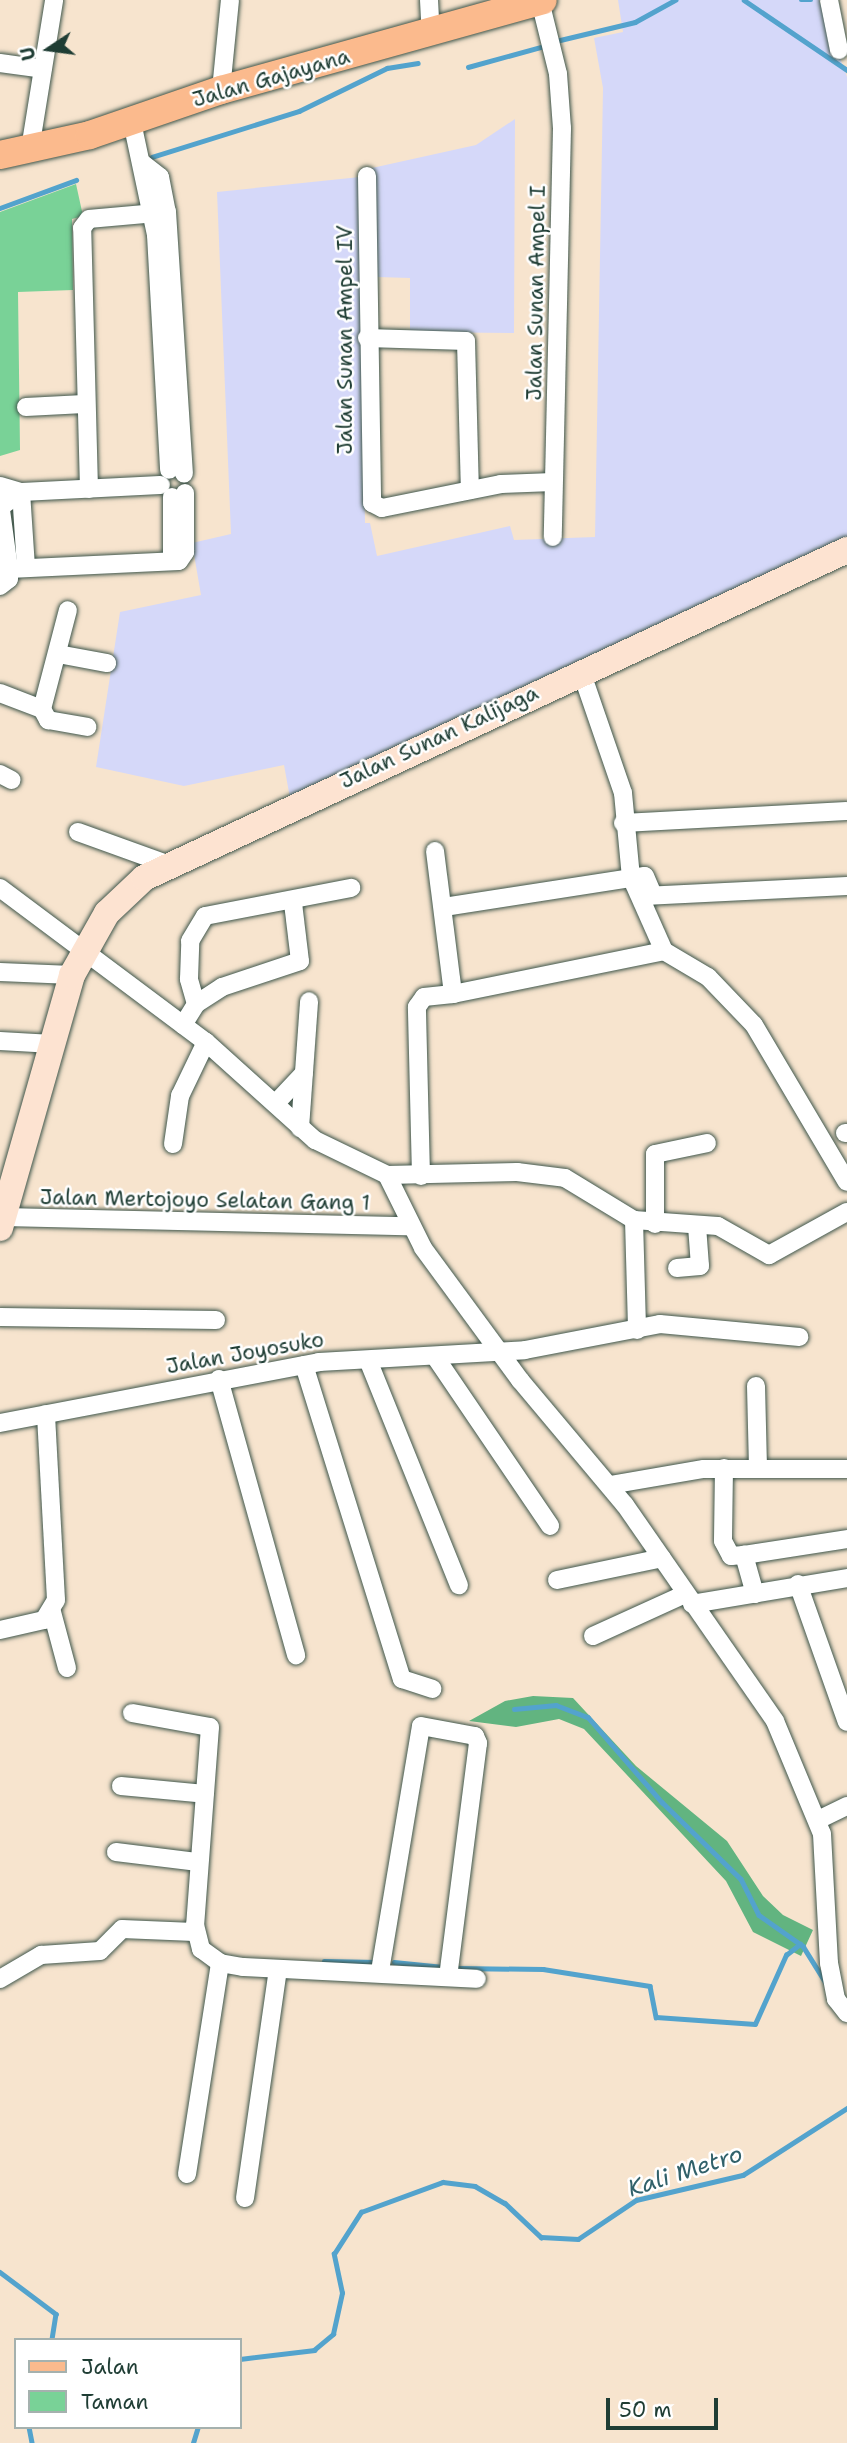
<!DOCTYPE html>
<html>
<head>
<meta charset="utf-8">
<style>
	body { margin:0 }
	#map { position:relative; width:847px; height:2443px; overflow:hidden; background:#f7e4ce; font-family:"Shantell Sans",sans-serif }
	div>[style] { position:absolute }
	.built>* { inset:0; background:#d5d8f9 }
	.green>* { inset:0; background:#79d297 }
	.forest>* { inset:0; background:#62b480 }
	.stream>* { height:4.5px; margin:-2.25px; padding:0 2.25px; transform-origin:2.25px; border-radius:2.25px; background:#53a3cd }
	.roads { filter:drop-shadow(0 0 2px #3f564b) drop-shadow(0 0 2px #3f564b) }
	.street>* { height:18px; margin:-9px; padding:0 9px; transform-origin:9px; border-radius:9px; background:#fff }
	.secondary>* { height:26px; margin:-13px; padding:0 13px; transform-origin:13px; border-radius:13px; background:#fde3d1 }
	.primary>* { height:28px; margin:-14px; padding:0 14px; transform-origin:14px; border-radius:14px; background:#fbba8d }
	span { translate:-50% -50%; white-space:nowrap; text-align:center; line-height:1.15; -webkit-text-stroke:5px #fff; paint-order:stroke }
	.street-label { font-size:21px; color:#1f3d34 }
	.water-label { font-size:23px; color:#31616a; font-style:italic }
	.legend { position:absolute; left:14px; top:2338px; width:228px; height:91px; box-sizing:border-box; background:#fff; border:2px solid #a5b1ae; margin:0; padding:9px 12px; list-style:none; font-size:21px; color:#1f3d34 }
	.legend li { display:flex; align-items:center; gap:14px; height:35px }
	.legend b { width:35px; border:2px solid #a5b1ae }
	.north { position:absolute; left:14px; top:14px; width:70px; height:70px; -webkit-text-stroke:5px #fff; paint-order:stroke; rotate:257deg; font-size:19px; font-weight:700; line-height:28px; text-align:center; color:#1f3d34 }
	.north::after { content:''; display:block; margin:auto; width:24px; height:32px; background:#1f3d34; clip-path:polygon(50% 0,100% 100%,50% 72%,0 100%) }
	.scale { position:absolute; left:606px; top:2398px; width:112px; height:32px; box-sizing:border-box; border:4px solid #1f3d34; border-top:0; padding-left:9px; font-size:21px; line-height:24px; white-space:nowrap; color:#1f3d34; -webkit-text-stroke:5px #fff; paint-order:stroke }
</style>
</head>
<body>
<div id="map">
	<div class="built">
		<i style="clip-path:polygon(618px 0,819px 0,847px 77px,847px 541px,290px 798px,284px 765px,184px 786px,96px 767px,120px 612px,201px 595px,192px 543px,231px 534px,217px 192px,360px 177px,365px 523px,370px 523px,377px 556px,510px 526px,514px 540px,595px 537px,603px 88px,594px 38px,623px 32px)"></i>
		<i style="clip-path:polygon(515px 119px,514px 333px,410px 332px,410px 278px,377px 277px,372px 168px,476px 145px)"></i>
	</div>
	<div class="green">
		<i style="clip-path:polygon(76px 184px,83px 216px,72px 219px,73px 290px,18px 292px,20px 450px,0 456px,0 212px)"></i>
	</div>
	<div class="forest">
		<i style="clip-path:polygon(533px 1696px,573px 1698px,636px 1766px,727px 1841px,763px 1896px,783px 1915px,813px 1930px,801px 1956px,753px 1932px,726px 1881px,584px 1729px,559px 1719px,516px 1727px,469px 1721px,505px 1701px)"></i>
	</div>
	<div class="stream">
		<i style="left:744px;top:0;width:125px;rotate:34.2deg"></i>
		<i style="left:801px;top:0;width:10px"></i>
		<i style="left:556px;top:41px;width:81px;rotate:-13.5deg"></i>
		<i style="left:635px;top:22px;width:46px;rotate:-28.8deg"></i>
		<i style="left:468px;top:67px;width:83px;rotate:-15.4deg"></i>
		<i style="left:152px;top:157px;width:154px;rotate:-17.4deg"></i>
		<i style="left:299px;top:111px;width:98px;rotate:-26deg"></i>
		<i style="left:387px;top:68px;width:31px;rotate:-9deg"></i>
		<i style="left:0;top:208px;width:81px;rotate:-20.2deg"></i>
		<i style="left:514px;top:1709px;width:42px;rotate:-5.4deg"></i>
		<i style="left:556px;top:1705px;width:34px;rotate:21deg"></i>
		<i style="left:588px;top:1717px;width:113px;rotate:49deg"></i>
		<i style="left:662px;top:1802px;width:110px;rotate:44.3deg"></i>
		<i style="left:741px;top:1879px;width:40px;rotate:63.4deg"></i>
		<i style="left:759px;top:1915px;width:54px;rotate:35.2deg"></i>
		<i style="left:803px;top:1946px;width:44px;rotate:58.1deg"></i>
		<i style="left:324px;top:1961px;width:52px;rotate:1.1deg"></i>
		<i style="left:394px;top:1962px;width:49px;rotate:5.8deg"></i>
		<i style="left:457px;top:1968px;width:86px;rotate:0.7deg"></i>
		<i style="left:543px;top:1969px;width:108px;rotate:9deg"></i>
		<i style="left:650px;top:1986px;width:32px;rotate:79deg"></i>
		<i style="left:656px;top:2017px;width:99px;rotate:4deg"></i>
		<i style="left:755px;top:2024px;width:76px;rotate:-65.8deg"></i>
		<i style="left:786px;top:1955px;width:18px;rotate:-38deg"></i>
		<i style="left:0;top:2272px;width:70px;rotate:36.9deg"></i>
		<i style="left:56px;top:2314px;width:26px;rotate:99deg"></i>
		<i style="left:240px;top:2359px;width:75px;rotate:-6.9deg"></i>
		<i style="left:314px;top:2350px;width:25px;rotate:-40deg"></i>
		<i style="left:333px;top:2334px;width:42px;rotate:-77.6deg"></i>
		<i style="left:342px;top:2293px;width:40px;rotate:-102deg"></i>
		<i style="left:334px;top:2254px;width:50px;rotate:-57.3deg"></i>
		<i style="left:361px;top:2212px;width:87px;rotate:-20.1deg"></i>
		<i style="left:443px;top:2182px;width:32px;rotate:7deg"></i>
		<i style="left:475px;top:2186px;width:34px;rotate:30deg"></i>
		<i style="left:505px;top:2203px;width:50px;rotate:43.4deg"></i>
		<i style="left:541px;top:2237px;width:37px;rotate:3deg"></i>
		<i style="left:578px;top:2239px;width:70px;rotate:-33.9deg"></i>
		<i style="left:636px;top:2200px;width:110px;rotate:-13.2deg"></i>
		<i style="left:743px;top:2175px;width:124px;rotate:-32.8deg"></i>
		<i style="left:29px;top:2427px;width:16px;rotate:79deg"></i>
		<i style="left:193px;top:2443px;width:17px;rotate:-73deg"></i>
	</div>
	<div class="roads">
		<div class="street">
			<i style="left:429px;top:0;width:35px;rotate:87deg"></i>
			<i style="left:829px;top:0;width:51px;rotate:78.7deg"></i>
			<i style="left:540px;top:1px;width:75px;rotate:76.1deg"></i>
			<i style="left:558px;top:74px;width:54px;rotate:85.8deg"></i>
			<i style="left:562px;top:128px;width:409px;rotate:91.3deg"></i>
			<i style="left:0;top:63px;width:43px;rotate:7.9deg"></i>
			<i style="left:221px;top:90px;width:90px;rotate:-84.3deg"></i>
			<i style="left:132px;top:122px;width:116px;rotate:78deg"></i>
			<i style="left:156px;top:235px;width:235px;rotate:86.8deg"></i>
			<i style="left:30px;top:149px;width:151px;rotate:-80.8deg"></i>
			<i style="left:141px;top:162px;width:24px;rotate:38deg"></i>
			<i style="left:160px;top:177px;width:36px;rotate:79deg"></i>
			<i style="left:167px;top:212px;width:262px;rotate:86.3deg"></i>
			<i style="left:367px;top:176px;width:327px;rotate:89.1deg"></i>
			<i style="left:372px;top:503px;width:11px;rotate:27deg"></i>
			<i style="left:382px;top:508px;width:121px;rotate:-11.4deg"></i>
			<i style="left:501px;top:484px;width:52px;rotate:-2.2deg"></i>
			<i style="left:367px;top:338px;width:99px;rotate:1.7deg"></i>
			<i style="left:466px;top:341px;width:149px;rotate:88.5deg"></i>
			<i style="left:26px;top:407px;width:58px;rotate:-3deg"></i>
			<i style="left:0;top:486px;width:22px;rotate:16deg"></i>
			<i style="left:21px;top:492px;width:76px;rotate:86.2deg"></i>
			<i style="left:89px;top:489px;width:261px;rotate:-91.5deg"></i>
			<i style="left:82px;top:228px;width:11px;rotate:-52deg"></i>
			<i style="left:89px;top:219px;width:78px;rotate:-5.1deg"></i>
			<i style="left:172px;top:497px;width:64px;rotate:90deg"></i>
			<i style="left:0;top:503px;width:67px;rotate:82.2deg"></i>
			<i style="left:2px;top:506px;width:24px;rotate:-36deg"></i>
			<i style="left:21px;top:492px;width:140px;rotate:-2.9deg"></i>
			<i style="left:0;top:586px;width:11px;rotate:-38deg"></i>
			<i style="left:9px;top:579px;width:10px;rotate:-90deg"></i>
			<i style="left:9px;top:569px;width:170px;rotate:-2.7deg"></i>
			<i style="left:179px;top:561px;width:11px;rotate:-56deg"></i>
			<i style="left:185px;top:552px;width:59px;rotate:-90deg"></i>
			<i style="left:58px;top:654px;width:50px;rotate:10.4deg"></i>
			<i style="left:581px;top:671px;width:129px;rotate:71deg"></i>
			<i style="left:623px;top:793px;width:84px;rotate:84.6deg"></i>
			<i style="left:631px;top:877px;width:81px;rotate:66deg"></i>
			<i style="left:0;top:693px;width:45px;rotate:20.9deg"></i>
			<i style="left:42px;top:709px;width:13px;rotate:61deg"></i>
			<i style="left:48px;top:720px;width:40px;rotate:10deg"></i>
			<i style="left:42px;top:709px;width:102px;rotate:-75.3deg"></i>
			<i style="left:0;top:774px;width:13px;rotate:27deg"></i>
			<i style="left:623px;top:823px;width:224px;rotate:-3.1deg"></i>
			<i style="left:78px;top:832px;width:95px;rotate:19.8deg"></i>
			<i style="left:435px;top:851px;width:144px;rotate:82.8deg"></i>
			<i style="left:453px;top:994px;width:215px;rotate:-11.5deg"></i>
			<i style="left:0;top:888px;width:257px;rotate:36.8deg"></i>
			<i style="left:206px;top:1042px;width:147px;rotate:42deg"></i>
			<i style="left:315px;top:1140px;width:80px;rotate:25.9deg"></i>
			<i style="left:387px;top:1175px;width:130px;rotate:-1.3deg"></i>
			<i style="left:517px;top:1172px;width:48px;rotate:7.1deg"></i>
			<i style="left:565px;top:1178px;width:81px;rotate:31.3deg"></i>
			<i style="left:634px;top:1220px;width:84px;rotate:4.1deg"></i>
			<i style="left:718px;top:1226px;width:59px;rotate:29.6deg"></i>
			<i style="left:769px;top:1255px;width:89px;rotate:-28.9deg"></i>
			<i style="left:644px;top:896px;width:203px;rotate:-2.8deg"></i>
			<i style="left:444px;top:907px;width:203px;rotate:-8.8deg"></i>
			<i style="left:645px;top:876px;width:21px;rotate:67deg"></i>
			<i style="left:664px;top:951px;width:51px;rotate:30.6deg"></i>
			<i style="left:708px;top:977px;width:66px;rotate:46.2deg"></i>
			<i style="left:754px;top:1025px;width:182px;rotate:59.4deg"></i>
			<i style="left:0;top:972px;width:72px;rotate:2.4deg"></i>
			<i style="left:196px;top:1004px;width:26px;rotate:-106deg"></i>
			<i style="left:189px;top:979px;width:38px;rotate:-88deg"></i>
			<i style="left:190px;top:941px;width:29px;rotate:-59deg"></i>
			<i style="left:205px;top:916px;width:149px;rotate:-10.9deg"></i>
			<i style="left:183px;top:1025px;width:25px;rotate:-58deg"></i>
			<i style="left:196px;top:1004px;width:31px;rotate:-33deg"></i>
			<i style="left:222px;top:987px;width:82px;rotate:-18.4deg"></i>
			<i style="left:300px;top:961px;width:58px;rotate:-96.9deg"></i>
			<i style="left:0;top:1041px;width:53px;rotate:3.2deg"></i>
			<i style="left:276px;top:1103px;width:41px;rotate:-47deg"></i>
			<i style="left:300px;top:1128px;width:127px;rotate:-85.9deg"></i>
			<i style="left:845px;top:1133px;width:2px"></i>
			<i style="left:173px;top:1144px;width:49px;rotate:-81.7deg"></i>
			<i style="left:180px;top:1096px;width:60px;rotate:-64.3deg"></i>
			<i style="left:387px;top:1175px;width:81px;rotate:63.7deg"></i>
			<i style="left:423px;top:1248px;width:164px;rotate:53.7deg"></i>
			<i style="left:520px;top:1380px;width:163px;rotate:50deg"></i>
			<i style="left:625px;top:1505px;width:263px;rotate:55.2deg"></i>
			<i style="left:775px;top:1721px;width:122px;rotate:67.4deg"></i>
			<i style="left:822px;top:1834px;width:129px;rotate:86.9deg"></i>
			<i style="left:829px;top:1963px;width:37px;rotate:79deg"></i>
			<i style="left:836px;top:1999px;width:18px;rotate:52deg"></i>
			<i style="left:421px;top:1176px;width:169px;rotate:-91.4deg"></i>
			<i style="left:417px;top:1007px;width:12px;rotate:-55deg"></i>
			<i style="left:424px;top:997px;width:29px;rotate:-6deg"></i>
			<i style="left:2px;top:1217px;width:406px;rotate:1.3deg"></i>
			<i style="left:634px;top:1220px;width:110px;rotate:88.4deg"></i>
			<i style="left:655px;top:1224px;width:70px;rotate:-90deg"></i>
			<i style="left:655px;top:1154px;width:53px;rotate:-11.9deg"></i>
			<i style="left:677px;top:1268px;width:23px;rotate:-5deg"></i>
			<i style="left:700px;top:1266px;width:40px;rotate:-94.3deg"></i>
			<i style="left:0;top:1317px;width:216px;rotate:0.8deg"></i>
			<i style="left:436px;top:1358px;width:203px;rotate:55.8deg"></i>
			<i style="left:368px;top:1360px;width:243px;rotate:68deg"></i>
			<i style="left:304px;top:1365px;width:329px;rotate:72.7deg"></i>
			<i style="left:402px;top:1679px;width:32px;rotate:18deg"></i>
			<i style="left:219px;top:1379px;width:287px;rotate:74.4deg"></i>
			<i style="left:756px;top:1386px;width:82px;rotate:88.6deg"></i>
			<i style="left:0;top:1423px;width:325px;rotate:-10.8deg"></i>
			<i style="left:319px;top:1362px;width:206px;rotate:-3.3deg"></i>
			<i style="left:525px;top:1350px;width:137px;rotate:-10.9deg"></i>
			<i style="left:660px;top:1324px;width:140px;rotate:5.3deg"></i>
			<i style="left:724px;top:1468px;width:73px;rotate:90.8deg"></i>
			<i style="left:723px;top:1541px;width:17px;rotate:62deg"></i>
			<i style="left:731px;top:1556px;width:13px;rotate:-4deg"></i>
			<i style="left:610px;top:1485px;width:95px;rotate:-9.7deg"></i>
			<i style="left:704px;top:1469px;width:143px"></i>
			<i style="left:557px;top:1580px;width:107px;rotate:-11.8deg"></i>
			<i style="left:798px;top:1584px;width:146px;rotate:70.5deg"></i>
			<i style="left:755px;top:1594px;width:41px;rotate:-105.8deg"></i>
			<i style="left:744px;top:1555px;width:104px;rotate:-8.8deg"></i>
			<i style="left:692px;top:1604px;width:157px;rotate:-9.5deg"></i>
			<i style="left:52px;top:1612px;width:58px;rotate:75deg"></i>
			<i style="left:0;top:1630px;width:45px;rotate:-12.8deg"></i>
			<i style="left:44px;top:1620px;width:23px;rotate:-59deg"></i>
			<i style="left:56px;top:1600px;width:186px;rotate:-93.1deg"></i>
			<i style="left:593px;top:1636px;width:101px;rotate:-24.5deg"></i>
			<i style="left:132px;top:1713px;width:79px;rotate:10.2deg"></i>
			<i style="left:210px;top:1727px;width:199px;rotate:94.3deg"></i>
			<i style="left:195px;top:1925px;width:25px;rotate:76deg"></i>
			<i style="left:201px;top:1949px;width:24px;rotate:36deg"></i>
			<i style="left:220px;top:1963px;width:23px;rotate:10deg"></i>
			<i style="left:243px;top:1967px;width:234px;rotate:2.9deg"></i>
			<i style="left:121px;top:1786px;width:84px;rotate:5.4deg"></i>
			<i style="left:818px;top:1820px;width:32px;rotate:-26deg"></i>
			<i style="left:116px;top:1852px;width:83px;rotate:7deg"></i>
			<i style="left:380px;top:1971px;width:248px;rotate:-80.5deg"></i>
			<i style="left:421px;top:1726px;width:55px;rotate:10.5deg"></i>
			<i style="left:475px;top:1736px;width:8px;rotate:67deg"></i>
			<i style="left:478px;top:1743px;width:236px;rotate:97.3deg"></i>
			<i style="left:0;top:1979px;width:48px;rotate:-30.3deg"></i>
			<i style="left:41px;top:1955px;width:59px;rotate:-3.9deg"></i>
			<i style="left:100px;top:1951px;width:31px;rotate:-45deg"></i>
			<i style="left:122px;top:1929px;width:72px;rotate:2.4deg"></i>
			<i style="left:187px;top:2174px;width:214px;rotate:-81.1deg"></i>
			<i style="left:245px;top:2198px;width:230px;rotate:-81.8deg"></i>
		</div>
		<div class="secondary">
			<i style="left:0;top:1228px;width:263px;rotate:-74.1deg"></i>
			<i style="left:72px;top:975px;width:71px;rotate:-60.6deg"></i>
			<i style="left:107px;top:913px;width:51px;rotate:-43.4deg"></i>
			<i style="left:144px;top:878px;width:776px;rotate:-25.01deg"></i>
		</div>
		<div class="primary">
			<i style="left:0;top:155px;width:92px;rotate:-12.5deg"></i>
			<i style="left:90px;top:135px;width:139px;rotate:-19deg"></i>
			<i style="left:221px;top:90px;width:334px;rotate:-15.6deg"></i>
		</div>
	</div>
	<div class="street-label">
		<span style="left:271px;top:78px;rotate:-16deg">Jalan Gajayana</span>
		<span style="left:536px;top:293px;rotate:-89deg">Jalan Sunan Ampel I</span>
		<span style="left:345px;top:340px;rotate:-90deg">Jalan Sunan Ampel IV</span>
		<span style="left:439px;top:737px;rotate:-25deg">Jalan Sunan Kalijaga</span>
		<span style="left:205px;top:1200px;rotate:1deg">Jalan Mertojoyo Selatan Gang 1</span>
		<span style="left:245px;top:1353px;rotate:-10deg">Jalan Joyosuko</span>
	</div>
	<div class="water-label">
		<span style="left:685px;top:2171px;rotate:-18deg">Kali Metro</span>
	</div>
	<ul class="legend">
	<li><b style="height:9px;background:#fbba8d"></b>Jalan</li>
	<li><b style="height:19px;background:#79d297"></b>Taman</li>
	</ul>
	<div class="north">U</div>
	<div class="scale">50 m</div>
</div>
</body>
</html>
